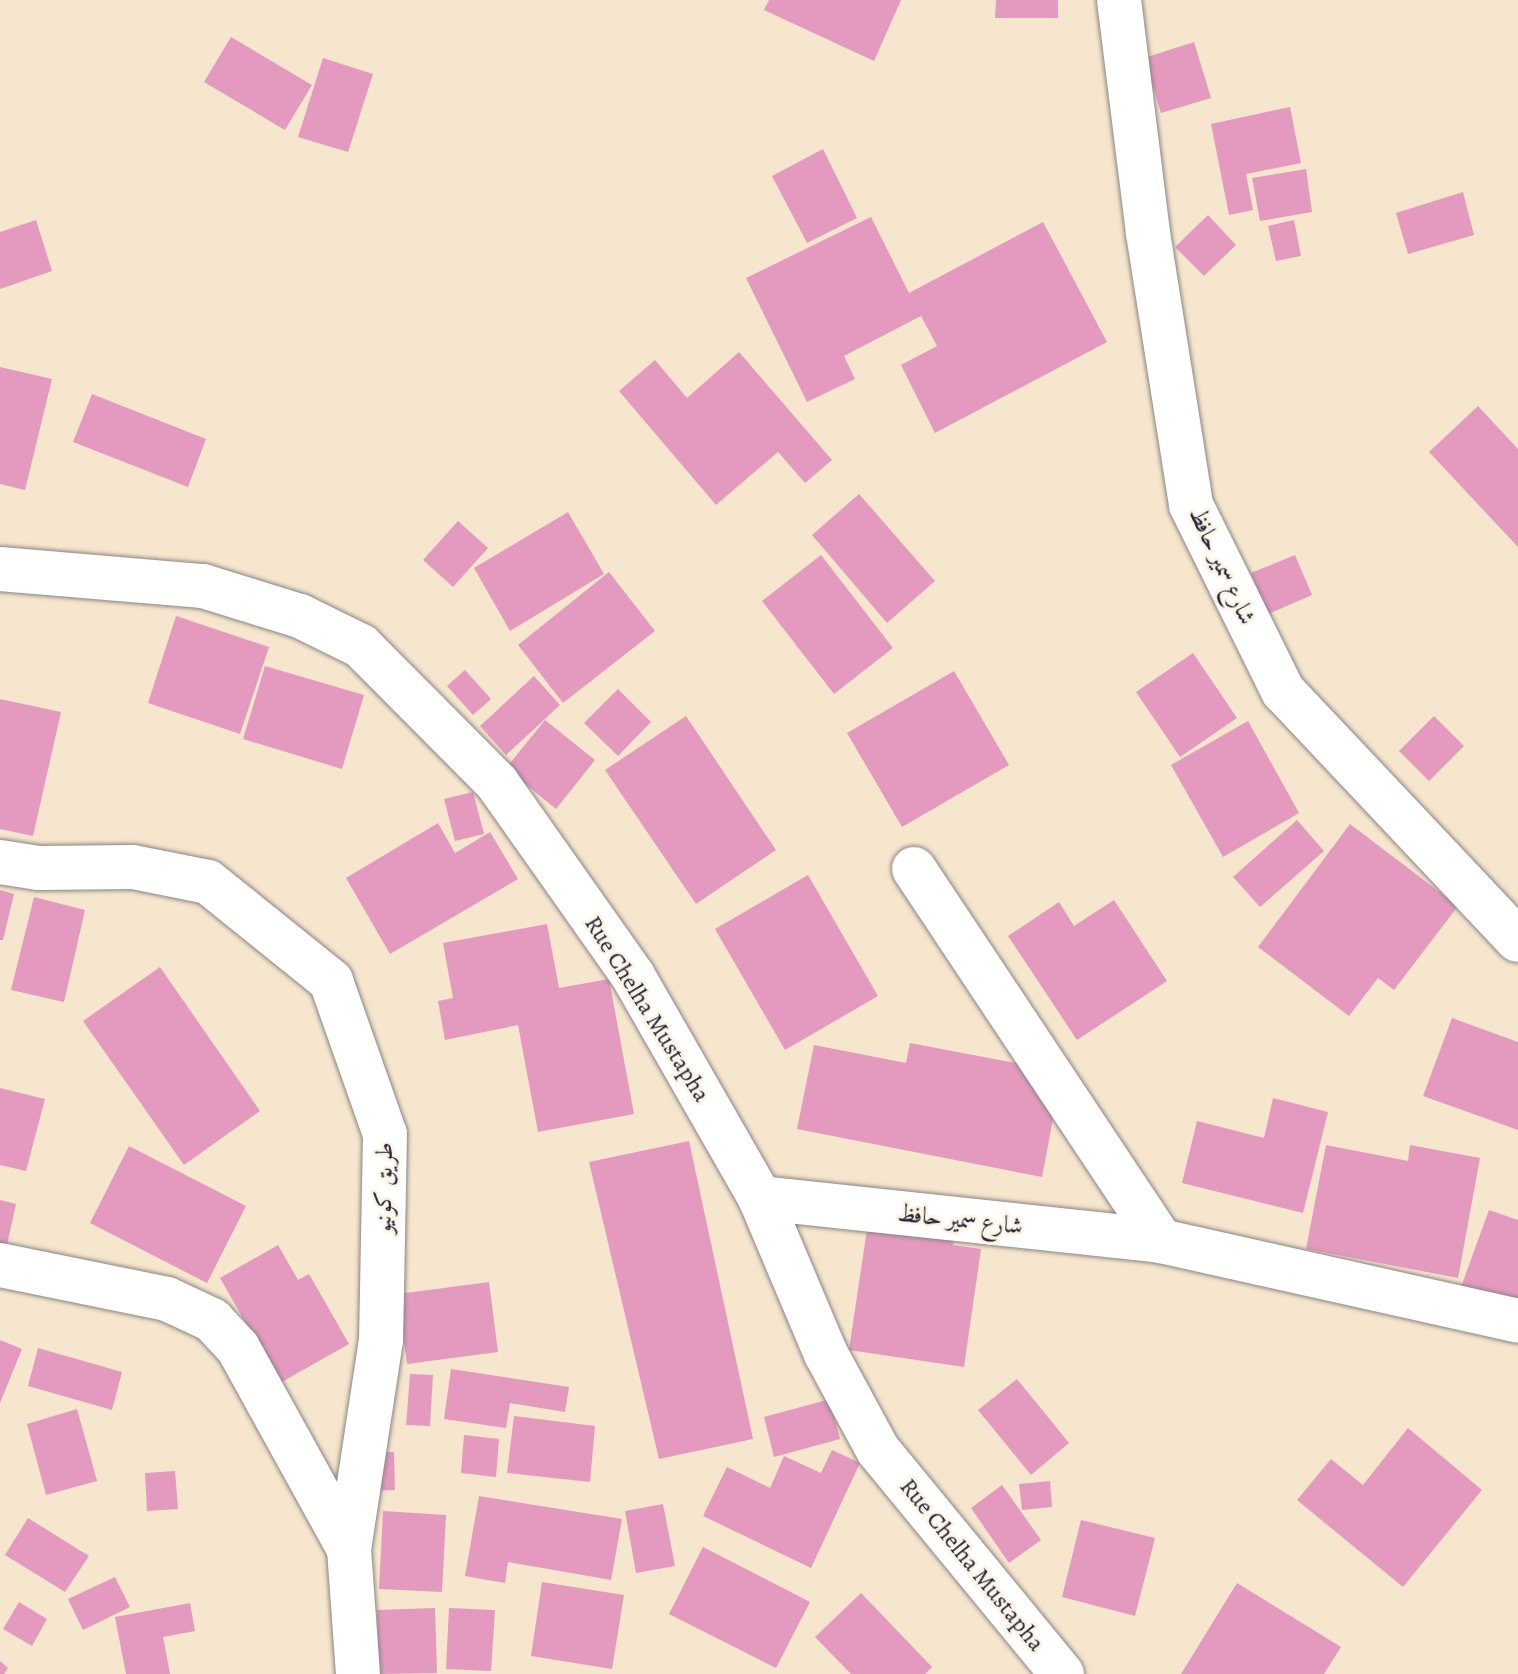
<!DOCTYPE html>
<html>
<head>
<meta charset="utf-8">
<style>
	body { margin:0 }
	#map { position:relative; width:1518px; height:1674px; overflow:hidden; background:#f6e6cd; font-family:Alegreya,Amiri,serif }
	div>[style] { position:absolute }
	.building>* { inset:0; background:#e49abf }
	.roads { filter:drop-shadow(0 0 2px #8c8484) drop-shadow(0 0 2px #8c8484) }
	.street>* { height:44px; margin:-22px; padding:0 22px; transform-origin:22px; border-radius:22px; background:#fff }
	span { translate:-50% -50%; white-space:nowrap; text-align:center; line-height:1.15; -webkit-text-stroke:6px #fcf5e5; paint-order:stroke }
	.street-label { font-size:24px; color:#22223b }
</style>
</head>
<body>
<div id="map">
	<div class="building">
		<i style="clip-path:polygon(769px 0,901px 0,874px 61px,764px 10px)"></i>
		<i style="clip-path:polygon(996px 0,1058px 0,1058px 18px,995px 18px)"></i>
		<i style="clip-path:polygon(231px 37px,312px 85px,285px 130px,204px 82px)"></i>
		<i style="clip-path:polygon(1194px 42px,1211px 98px,1161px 113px,1144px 58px)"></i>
		<i style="clip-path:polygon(323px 58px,373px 74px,348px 152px,298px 137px)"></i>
		<i style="clip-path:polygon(1290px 107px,1301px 163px,1246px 174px,1253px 210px,1229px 215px,1211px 124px)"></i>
		<i style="clip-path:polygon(823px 149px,857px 218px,807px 243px,772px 176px)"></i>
		<i style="clip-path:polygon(1306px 169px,1312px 212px,1260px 221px,1252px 178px)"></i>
		<i style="clip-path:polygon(1463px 192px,1474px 235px,1408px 254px,1396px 213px)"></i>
		<i style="clip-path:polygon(1208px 215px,1236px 245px,1204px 276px,1175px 247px)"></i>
		<i style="clip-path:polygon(871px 217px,909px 293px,1043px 222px,1107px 342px,935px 433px,901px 365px,937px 346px,921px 316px,844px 356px,855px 379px,807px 402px,746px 278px)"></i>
		<i style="clip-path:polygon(36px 220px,52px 271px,0 289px,0 232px)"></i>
		<i style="clip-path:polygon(1294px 220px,1301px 256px,1276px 261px,1268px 226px)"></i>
		<i style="clip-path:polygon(739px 352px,832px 460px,805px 483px,778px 452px,716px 505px,619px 391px,655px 360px,687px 398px)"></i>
		<i style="clip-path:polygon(0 367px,52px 379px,25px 490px,0 484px)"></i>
		<i style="clip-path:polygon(92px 394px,206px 439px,188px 487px,73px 442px)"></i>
		<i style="clip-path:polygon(1478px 406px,1518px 449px,1518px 547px,1429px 452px)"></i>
		<i style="clip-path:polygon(859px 494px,935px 581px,887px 623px,812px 535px)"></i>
		<i style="clip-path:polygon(568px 512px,604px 574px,510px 631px,474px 568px)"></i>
		<i style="clip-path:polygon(458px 521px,488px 548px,453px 587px,423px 560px)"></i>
		<i style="clip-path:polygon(821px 555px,893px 648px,834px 694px,762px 601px)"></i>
		<i style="clip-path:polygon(1295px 555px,1312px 595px,1268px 614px,1251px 573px)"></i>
		<i style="clip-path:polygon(609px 572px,655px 631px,563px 703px,518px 645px)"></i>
		<i style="clip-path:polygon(176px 616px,269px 647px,240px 734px,148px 703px)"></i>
		<i style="clip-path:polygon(1193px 653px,1237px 718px,1180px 757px,1136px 692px)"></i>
		<i style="clip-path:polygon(265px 666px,364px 695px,342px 769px,243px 739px)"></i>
		<i style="clip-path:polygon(465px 670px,491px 699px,473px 715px,447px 686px)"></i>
		<i style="clip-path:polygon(954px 671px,1009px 765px,902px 827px,847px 733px)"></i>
		<i style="clip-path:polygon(534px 676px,560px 705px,506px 755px,480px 726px)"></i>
		<i style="clip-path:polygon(618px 689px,651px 722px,618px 756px,584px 723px)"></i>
		<i style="clip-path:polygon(0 699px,61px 712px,33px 836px,0 829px)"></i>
		<i style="clip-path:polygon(686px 716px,776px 850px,696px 904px,605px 770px)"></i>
		<i style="clip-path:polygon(1434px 716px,1464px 746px,1429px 781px,1399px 751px)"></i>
		<i style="clip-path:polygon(545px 720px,595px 760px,556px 809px,506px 768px)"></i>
		<i style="clip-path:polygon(1248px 721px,1299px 813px,1223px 857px,1171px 765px)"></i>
		<i style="clip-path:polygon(473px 792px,484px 834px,455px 841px,444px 799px)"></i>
		<i style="clip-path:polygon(1297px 820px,1324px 851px,1260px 907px,1233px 877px)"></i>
		<i style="clip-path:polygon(438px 823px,455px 853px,490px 832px,518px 879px,390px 954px,346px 878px)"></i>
		<i style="clip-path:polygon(1350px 824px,1458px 906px,1394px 990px,1378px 978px,1349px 1016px,1258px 947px)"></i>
		<i style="clip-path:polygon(808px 875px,878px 996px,785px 1050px,715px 929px)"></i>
		<i style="clip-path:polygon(0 890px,14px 894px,3px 940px,0 940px)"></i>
		<i style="clip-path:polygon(34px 897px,85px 910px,64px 1002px,11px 990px)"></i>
		<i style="clip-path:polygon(1114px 900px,1167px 981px,1077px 1040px,1008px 936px,1059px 902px,1074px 926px)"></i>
		<i style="clip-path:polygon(547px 924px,559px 988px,609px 979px,634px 1114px,538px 1132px,518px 1025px,445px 1040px,438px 1001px,453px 998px,443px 943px)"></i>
		<i style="clip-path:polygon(160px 967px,260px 1111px,184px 1165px,83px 1021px)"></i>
		<i style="clip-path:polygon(1452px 1018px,1518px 1042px,1518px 1130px,1423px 1096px)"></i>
		<i style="clip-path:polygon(910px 1043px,1062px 1072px,1042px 1177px,797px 1129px,814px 1045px,906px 1063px)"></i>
		<i style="clip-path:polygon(0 1088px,45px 1099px,26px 1171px,0 1165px)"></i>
		<i style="clip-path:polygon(1273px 1098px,1328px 1112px,1303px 1213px,1182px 1183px,1197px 1121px,1264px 1138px)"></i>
		<i style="clip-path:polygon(689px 1141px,753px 1439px,659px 1459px,589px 1162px)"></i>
		<i style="clip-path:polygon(1326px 1145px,1408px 1161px,1410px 1145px,1480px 1158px,1458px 1278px,1306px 1249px)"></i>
		<i style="clip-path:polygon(129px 1146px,246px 1206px,207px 1283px,90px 1223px)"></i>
		<i style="clip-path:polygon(0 1200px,16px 1204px,5px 1254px,0 1253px)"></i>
		<i style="clip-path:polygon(1489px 1210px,1518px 1220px,1518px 1307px,1461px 1287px)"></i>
		<i style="clip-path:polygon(869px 1216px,956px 1229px,953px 1245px,981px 1249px,964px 1367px,849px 1350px)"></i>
		<i style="clip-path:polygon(278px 1245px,298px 1280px,309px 1274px,349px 1344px,280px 1383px,220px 1278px)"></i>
		<i style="clip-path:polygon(489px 1282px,498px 1352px,407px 1364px,398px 1294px)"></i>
		<i style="clip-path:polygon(0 1340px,22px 1349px,0 1403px)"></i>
		<i style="clip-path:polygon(38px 1348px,122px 1372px,112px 1410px,28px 1386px)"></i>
		<i style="clip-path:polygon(451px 1369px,569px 1387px,565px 1412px,510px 1403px,506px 1428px,444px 1419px)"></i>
		<i style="clip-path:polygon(410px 1374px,433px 1375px,430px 1426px,406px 1425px)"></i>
		<i style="clip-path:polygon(1017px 1379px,1069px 1443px,1031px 1475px,978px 1410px)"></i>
		<i style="clip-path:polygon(830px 1399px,840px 1439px,774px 1457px,764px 1417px)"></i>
		<i style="clip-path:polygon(77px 1409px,97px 1481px,46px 1495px,27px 1424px)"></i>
		<i style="clip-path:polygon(514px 1416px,595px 1426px,590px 1482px,507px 1473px)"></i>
		<i style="clip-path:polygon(1408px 1428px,1482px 1490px,1403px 1587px,1297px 1500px,1331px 1459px,1363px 1485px)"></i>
		<i style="clip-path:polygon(464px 1435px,499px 1439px,496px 1477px,461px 1473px)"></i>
		<i style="clip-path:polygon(832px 1450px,860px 1463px,811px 1568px,703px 1516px,727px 1467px,770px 1488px,784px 1456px,821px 1473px)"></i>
		<i style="clip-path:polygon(394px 1452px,395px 1490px,369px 1491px,368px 1453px)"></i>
		<i style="clip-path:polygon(175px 1471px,178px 1509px,147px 1511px,145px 1473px)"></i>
		<i style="clip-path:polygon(1050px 1481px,1052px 1507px,1022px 1510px,1019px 1484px)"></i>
		<i style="clip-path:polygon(1002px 1485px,1041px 1540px,1009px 1563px,971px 1508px)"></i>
		<i style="clip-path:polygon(479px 1496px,622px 1519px,611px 1580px,508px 1562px,505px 1583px,465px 1576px)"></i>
		<i style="clip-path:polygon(663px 1504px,675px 1566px,636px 1573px,625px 1511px)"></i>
		<i style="clip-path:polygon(383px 1511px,446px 1515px,442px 1592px,379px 1589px)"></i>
		<i style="clip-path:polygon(28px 1518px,89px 1556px,65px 1592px,5px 1555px)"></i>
		<i style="clip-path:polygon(1081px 1520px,1155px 1538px,1135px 1616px,1062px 1597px)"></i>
		<i style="clip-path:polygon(703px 1547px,810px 1602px,776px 1668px,669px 1614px)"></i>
		<i style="clip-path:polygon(115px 1577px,130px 1607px,83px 1630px,68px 1599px)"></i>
		<i style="clip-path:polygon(542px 1582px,624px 1595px,612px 1669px,531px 1656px)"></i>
		<i style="clip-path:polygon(1237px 1583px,1341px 1647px,1324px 1674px,1181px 1674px)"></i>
		<i style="clip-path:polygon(861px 1593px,932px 1667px,925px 1674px,851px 1674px,815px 1637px)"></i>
		<i style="clip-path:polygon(19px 1602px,47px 1619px,32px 1646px,3px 1629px)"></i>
		<i style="clip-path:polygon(190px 1603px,195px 1631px,163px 1637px,170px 1674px,126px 1674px,115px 1617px)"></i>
		<i style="clip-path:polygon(435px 1608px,437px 1673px,379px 1674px,377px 1610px)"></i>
		<i style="clip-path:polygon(449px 1608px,495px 1610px,491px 1671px,446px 1669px)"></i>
		<i style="clip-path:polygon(0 1661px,8px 1668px,4px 1674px,0 1674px)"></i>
	</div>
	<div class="roads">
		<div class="street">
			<i style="left:1119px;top:0;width:235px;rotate:82.9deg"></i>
			<i style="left:1148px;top:233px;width:275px;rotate:81deg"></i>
			<i style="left:1191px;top:505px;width:208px;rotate:63.7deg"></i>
			<i style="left:1283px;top:691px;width:342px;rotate:46.7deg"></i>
			<i style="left:0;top:569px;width:204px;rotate:4.8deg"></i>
			<i style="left:203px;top:586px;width:102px;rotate:17.2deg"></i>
			<i style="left:300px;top:616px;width:68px;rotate:26.2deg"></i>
			<i style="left:361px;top:646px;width:193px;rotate:45.2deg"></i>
			<i style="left:497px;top:783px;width:236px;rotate:54.8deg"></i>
			<i style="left:633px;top:976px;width:256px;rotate:60.2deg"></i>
			<i style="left:760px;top:1198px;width:169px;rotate:67.1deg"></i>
			<i style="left:826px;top:1354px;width:109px;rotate:61.6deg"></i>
			<i style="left:878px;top:1450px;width:290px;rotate:50.6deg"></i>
			<i style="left:0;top:862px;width:39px;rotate:9deg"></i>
			<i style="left:39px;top:868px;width:94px;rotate:-0.6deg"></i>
			<i style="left:133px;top:867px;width:76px;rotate:11.3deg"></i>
			<i style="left:208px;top:882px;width:158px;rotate:38.8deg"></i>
			<i style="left:331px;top:981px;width:162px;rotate:70.6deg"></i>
			<i style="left:385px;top:1134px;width:206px;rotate:91.1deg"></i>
			<i style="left:381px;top:1340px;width:211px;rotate:98.7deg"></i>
			<i style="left:349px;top:1549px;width:125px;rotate:85.9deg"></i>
			<i style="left:914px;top:869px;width:447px;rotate:56.4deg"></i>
			<i style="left:760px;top:1198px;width:403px;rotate:6.1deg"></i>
			<i style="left:1161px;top:1241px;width:366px;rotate:12.6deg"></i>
			<i style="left:0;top:1265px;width:170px;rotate:11.5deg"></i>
			<i style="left:167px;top:1299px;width:50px;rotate:25deg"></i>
			<i style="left:212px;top:1320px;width:38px;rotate:47deg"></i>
			<i style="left:238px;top:1348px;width:230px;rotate:61.1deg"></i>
		</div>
	</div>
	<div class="street-label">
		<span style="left:1222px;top:566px;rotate:65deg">شارع سمير حافظ</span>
		<span style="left:647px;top:1009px;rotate:58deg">Rue Chelha Mustapha</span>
		<span style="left:384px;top:1188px;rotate:-89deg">طريق كونيو</span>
		<span style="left:960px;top:1220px;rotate:6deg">شارع سمير حافظ</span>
		<span style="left:972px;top:1565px;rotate:51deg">Rue Chelha Mustapha</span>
	</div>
</div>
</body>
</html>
